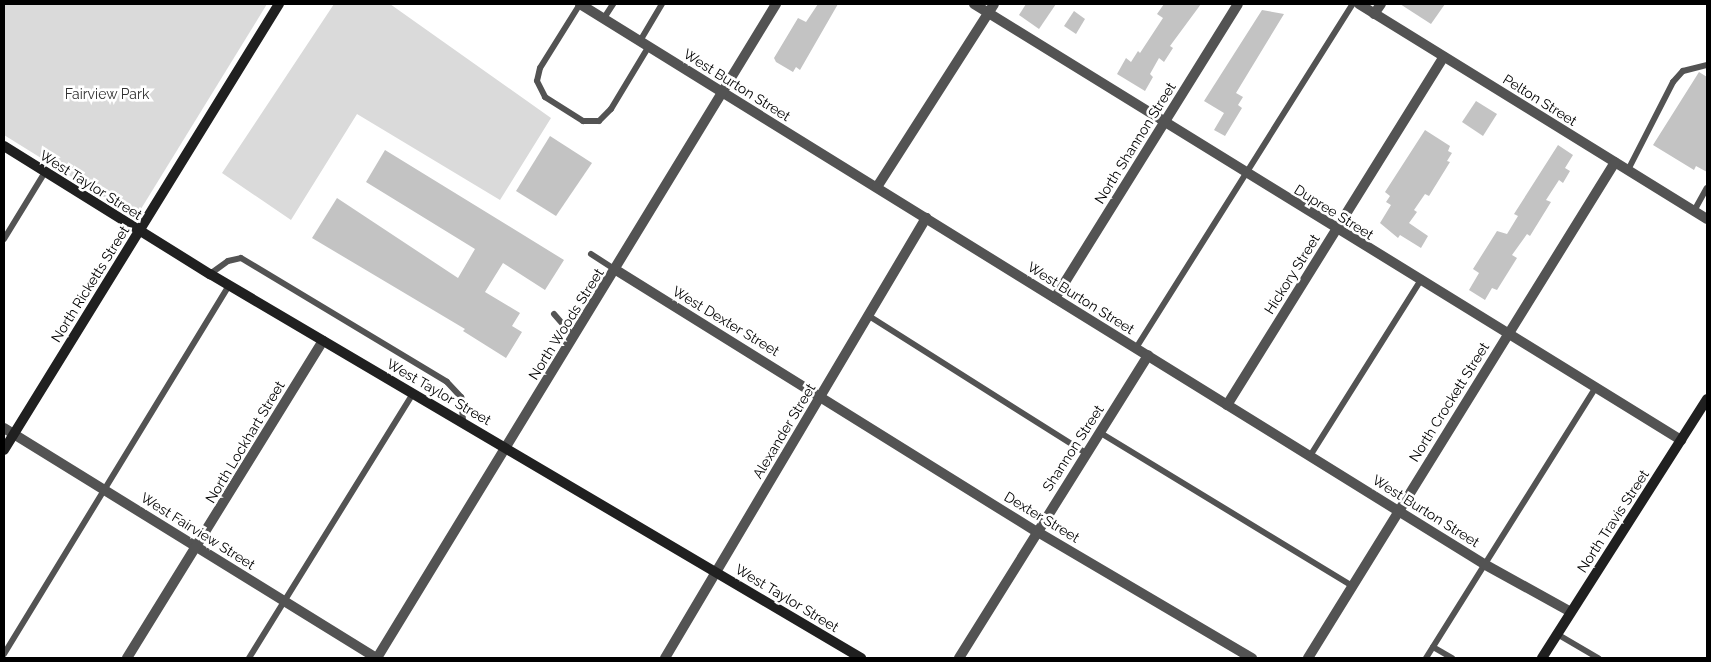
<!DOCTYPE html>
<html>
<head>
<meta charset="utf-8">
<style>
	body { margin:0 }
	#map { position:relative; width:1711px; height:662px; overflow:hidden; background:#fff; font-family:Raleway,sans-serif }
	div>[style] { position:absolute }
	.green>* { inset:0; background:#dadada }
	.building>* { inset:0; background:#c3c3c3 }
	.lane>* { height:6px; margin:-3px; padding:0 3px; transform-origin:3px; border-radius:3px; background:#535353 }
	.street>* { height:10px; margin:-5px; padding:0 5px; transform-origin:5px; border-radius:5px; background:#535353 }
	.secondary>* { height:10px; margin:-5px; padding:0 5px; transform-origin:5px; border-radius:5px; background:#202020 }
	span { translate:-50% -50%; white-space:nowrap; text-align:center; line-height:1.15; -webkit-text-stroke:5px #fff; paint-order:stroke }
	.street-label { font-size:14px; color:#000 }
	.park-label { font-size:14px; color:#313131 }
	.frame { position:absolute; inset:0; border:5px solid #000; pointer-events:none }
</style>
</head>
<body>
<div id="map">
	<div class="green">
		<i style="clip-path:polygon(4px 4px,267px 4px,136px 217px,4px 135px)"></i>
		<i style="clip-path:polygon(334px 4px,390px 4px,551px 118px,500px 200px,357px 114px,291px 220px,222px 173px)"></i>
	</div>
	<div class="building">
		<i style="clip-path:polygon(818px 4px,838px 4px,800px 70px,796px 67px,793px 72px,776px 62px,774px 58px,798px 18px,806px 22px)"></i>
		<i style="clip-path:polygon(1026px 4px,1056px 4px,1039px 29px,1019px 15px)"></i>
		<i style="clip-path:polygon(1164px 4px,1201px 4px,1170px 46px,1173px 48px,1164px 62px,1159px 58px,1150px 74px,1153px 77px,1145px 91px,1117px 74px,1126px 58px,1131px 62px,1138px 51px,1140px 53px,1163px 18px,1157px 14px)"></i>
		<i style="clip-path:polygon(1400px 4px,1445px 4px,1431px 24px)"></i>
		<i style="clip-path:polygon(1262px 10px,1284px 14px,1236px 93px,1243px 97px,1238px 105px,1242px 108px,1225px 136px,1214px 130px,1224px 113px,1204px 101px)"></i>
		<i style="clip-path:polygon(1074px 11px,1085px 19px,1076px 34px,1064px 26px)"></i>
		<i style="clip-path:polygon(1699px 72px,1707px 77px,1707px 172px,1696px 166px,1694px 170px,1653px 145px)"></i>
		<i style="clip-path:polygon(1476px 101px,1497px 114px,1483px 136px,1462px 122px)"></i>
		<i style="clip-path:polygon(1425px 130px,1450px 146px,1448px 151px,1452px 153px,1447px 161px,1450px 162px,1429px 196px,1425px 194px,1414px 210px,1417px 212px,1409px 223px,1428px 236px,1421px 248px,1400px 235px,1398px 238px,1380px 223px,1391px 205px,1386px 202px,1390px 196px,1385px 192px)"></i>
		<i style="clip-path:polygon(550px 136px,592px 163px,556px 216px,516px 191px)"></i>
		<i style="clip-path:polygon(1558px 145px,1573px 155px,1565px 168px,1570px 171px,1563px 183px,1559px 180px,1546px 200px,1551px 202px,1530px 236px,1527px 234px,1512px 255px,1517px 258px,1497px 290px,1492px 288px,1485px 300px,1469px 290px,1479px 273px,1473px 269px,1497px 231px,1507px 234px,1518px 216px,1514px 214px)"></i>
		<i style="clip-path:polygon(385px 150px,564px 260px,545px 290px,503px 263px,485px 292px,520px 313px,512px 326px,522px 332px,506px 358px,463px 331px,465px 329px,312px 238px,337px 198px,458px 278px,475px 249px,366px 182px)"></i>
	</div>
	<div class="lane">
		<i style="left:580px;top:4px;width:75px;rotate:122deg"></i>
		<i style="left:540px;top:68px;width:13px;rotate:103deg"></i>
		<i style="left:537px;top:81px;width:18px;rotate:63deg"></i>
		<i style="left:545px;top:97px;width:45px;rotate:32.3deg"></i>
		<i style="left:583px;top:121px;width:16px"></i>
		<i style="left:599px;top:121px;width:17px;rotate:-45deg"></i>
		<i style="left:611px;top:109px;width:74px;rotate:-58.9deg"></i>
		<i style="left:604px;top:18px;width:17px;rotate:-57deg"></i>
		<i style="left:640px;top:41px;width:43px;rotate:-59.3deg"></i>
		<i style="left:1628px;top:170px;width:99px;rotate:-62.9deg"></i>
		<i style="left:1673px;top:82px;width:15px;rotate:-48deg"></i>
		<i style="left:1683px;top:71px;width:25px;rotate:-14deg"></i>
		<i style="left:1694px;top:211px;width:26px;rotate:-61deg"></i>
		<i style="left:4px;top:239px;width:79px;rotate:-58.5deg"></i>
		<i style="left:591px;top:254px;width:30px;rotate:33deg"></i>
		<i style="left:210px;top:274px;width:22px;rotate:-36deg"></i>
		<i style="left:228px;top:261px;width:13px;rotate:-13deg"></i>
		<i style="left:241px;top:258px;width:240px;rotate:31deg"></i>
		<i style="left:447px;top:382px;width:21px;rotate:47deg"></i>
		<i style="left:461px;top:397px;width:25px;rotate:85deg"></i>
		<i style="left:554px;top:314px;width:30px;rotate:49deg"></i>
		<i style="left:869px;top:316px;width:257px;rotate:32.3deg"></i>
		<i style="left:1136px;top:348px;width:407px;rotate:-57.8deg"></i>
		<i style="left:1099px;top:432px;width:296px;rotate:31.3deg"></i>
		<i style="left:1310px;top:456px;width:207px;rotate:-57.8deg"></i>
		<i style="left:1557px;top:634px;width:48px;rotate:30.3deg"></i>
		<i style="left:1433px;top:647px;width:22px;rotate:30deg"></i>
		<i style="left:4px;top:654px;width:431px;rotate:-58.6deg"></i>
		<i style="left:249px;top:658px;width:312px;rotate:-58.2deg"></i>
		<i style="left:1426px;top:658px;width:318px;rotate:-57.9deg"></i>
	</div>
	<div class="street">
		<i style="left:580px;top:4px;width:1063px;rotate:31.78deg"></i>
		<i style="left:1484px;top:564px;width:99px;rotate:28.9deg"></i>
		<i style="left:974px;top:4px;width:831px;rotate:31.66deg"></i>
		<i style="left:1359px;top:4px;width:409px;rotate:31.7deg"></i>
		<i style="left:1374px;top:14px;width:12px;rotate:-55deg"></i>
		<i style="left:877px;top:187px;width:217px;rotate:-57.4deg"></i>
		<i style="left:616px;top:270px;width:494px;rotate:31.9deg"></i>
		<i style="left:1036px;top:531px;width:251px;rotate:30.5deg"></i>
		<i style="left:1055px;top:298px;width:346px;rotate:-58.1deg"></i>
		<i style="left:1227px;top:405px;width:410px;rotate:-58.1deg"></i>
		<i style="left:4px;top:428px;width:438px;rotate:31.7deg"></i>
		<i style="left:127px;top:658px;width:373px;rotate:-58.3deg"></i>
		<i style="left:377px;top:658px;width:766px;rotate:-58.61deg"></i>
		<i style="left:665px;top:658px;width:512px;rotate:-59.32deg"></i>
		<i style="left:959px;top:658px;width:357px;rotate:-58deg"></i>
		<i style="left:1308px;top:658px;width:583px;rotate:-58.24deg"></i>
	</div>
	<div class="secondary">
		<i style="left:4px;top:146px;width:243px;rotate:31.9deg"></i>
		<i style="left:210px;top:274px;width:756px;rotate:30.53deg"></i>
		<i style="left:4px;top:450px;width:524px;rotate:-58.34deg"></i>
		<i style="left:1542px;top:658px;width:307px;rotate:-57.5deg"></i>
	</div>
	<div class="street-label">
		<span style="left:737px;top:85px;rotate:32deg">West Burton Street</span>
		<span style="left:1540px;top:100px;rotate:32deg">Pelton Street</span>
		<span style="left:1135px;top:143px;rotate:-58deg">North Shannon Street</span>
		<span style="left:91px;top:185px;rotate:32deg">West Taylor Street</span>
		<span style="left:1334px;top:212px;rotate:32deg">Dupree Street</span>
		<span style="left:1292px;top:274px;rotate:-58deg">Hickory Street</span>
		<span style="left:90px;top:284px;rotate:-58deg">North Ricketts Street</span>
		<span style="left:1081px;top:298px;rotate:32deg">West Burton Street</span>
		<span style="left:726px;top:321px;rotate:31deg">West Dexter Street</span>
		<span style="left:566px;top:324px;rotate:-58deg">North Woods Street</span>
		<span style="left:439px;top:392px;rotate:30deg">West Taylor Street</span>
		<span style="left:1449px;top:402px;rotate:-58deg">North Crockett Street</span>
		<span style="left:784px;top:431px;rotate:-59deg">Alexander Street</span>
		<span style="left:245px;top:442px;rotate:-59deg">North Lockhart Street</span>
		<span style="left:1073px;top:448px;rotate:-57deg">Shannon Street</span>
		<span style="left:1426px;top:511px;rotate:32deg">West Burton Street</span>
		<span style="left:1042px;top:517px;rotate:31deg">Dexter Street</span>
		<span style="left:1613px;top:521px;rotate:-57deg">North Travis Street</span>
		<span style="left:198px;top:531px;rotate:32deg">West Fairview Street</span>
		<span style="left:787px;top:598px;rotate:31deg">West Taylor Street</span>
	</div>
	<div class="park-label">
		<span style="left:107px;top:94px">Fairview Park</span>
	</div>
	<div class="frame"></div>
</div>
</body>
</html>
